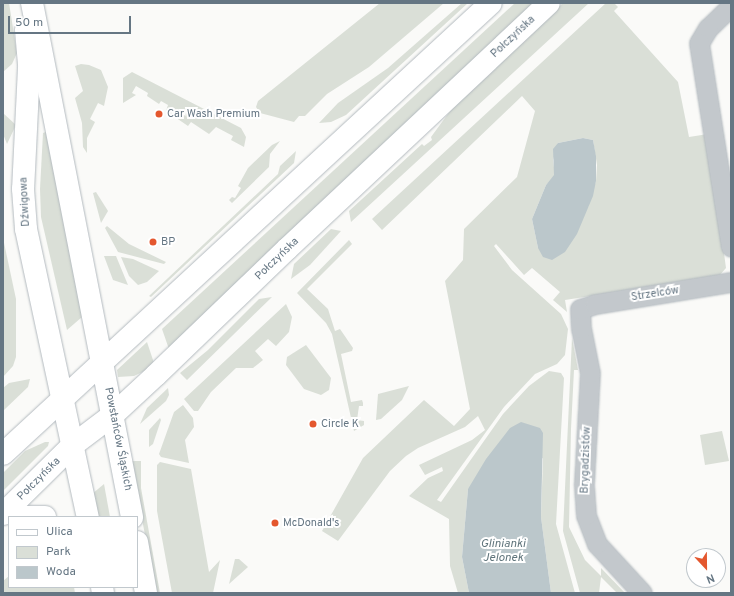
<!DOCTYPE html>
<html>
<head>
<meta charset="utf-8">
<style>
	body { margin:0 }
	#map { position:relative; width:734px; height:596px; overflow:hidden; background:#fafaf8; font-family:Overpass,sans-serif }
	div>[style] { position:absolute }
	.green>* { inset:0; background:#dadfd7 }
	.water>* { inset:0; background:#bbc7cb }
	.roads { filter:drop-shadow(0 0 1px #b3babf) drop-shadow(0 0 1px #b3babf) }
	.minor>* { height:19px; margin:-9.5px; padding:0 9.5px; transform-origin:9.5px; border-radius:9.5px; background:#c3c8cc }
	.secondary>* { height:22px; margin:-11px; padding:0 11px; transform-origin:11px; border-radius:11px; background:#fff }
	.dots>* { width:11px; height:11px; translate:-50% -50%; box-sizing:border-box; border:2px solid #fff; border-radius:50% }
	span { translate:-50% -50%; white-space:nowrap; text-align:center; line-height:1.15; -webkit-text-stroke:4px #fff; paint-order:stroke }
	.street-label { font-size:11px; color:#657683 }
	.poi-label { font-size:11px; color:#657683 }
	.left { translate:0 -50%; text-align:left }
	.water-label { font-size:12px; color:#60757c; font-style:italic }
	.frame { position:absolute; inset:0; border:4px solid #657683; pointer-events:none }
	.legend { position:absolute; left:8px; top:516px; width:130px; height:72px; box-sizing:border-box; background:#fff; border:1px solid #c1c8cd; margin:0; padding:5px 7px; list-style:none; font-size:12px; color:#657683 }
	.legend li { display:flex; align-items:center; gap:8px; height:20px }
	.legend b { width:20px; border:1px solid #c1c8cd }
	.north { position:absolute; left:686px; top:548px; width:40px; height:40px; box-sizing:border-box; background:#fff; border:1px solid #c1c8cd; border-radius:50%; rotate:158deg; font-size:11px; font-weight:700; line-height:16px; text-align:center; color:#657683 }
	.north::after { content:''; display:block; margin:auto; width:14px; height:18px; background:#e4572e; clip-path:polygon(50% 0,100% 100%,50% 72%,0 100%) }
	.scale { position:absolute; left:8px; top:16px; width:123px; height:18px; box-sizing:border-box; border:2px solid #657683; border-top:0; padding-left:5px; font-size:12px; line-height:14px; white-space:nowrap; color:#657683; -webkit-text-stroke:3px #fff; paint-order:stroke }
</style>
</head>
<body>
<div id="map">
	<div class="green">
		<i style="clip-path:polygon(3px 3px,9px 3px,17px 53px,12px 64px,3px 72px)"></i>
		<i style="clip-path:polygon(380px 3px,444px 3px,369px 67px,327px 94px,305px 116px,299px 116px,294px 122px,260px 113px,256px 107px,258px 101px)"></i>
		<i style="clip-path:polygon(462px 3px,468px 3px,346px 115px,331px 122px,319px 123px,338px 103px,388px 68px)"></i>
		<i style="clip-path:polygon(515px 3px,536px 3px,170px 352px,162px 329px)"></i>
		<i style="clip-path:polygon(563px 3px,589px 3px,351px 222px,349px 211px,422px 144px,424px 146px,432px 140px,431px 137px,456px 103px)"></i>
		<i style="clip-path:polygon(evenodd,606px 3px,614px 3px,618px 7px,614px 11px,678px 82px,689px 137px,708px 134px,726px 268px,719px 276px,565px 300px,567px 312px,553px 300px,560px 292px,532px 268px,524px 275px,496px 244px,494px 246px,512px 270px,561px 314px,568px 329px,565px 355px,557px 364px,535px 374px,504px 407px,437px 500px,441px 502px,503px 414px,529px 386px,549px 371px,561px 373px,564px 378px,556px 524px,575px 593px,551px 593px,541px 517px,543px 458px,468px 489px,462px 557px,469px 593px,458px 593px,450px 566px,449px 519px,409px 496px,428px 478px,443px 471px,442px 467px,425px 475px,419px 465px,472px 440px,485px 430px,478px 416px,465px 427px,418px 448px,406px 456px,390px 471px,338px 541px,322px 531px,363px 458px,424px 400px,454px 426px,470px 409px,445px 281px,463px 260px,464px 229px,517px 177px,535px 111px,522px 96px,382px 230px,372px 219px,606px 3px,583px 138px,593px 140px,597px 165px,596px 181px,588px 207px,538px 248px,532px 219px,546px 185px,555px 175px,553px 160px,558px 143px,583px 138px)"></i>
		<i style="clip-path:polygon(81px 64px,89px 65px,101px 70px,108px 87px,104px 106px,98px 103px,90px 119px,95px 122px,87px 138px,87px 153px,83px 147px,82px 123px,75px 98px,83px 91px,75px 66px)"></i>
		<i style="clip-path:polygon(132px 72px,241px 128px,246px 137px,244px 147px,231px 140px,233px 136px,216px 127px,209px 134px,191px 122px,188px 126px,166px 111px,168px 105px,161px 101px,159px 104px,147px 96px,148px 93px,136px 86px,132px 93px,136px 95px,123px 103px,123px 78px)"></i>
		<i style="clip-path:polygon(3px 113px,16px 125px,7px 144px,3px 134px)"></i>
		<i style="clip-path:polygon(46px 132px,82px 317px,67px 330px,41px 217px,40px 189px,43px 133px)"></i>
		<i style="clip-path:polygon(280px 141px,270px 154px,269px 167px,232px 203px,229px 200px,232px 197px,235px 198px,241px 188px,238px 186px,248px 168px,272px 145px)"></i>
		<i style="clip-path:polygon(296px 151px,294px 163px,151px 297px,149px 296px,278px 174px,280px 166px)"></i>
		<i style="clip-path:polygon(96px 192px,108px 211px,101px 223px,93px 193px)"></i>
		<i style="clip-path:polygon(107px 226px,129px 244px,166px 262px,164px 264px,118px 252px,105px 228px)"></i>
		<i style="clip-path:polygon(331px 229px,341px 231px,310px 265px,291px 279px,294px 264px)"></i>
		<i style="clip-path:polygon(3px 238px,16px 299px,16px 357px,13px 366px,3px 377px)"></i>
		<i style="clip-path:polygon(349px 240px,352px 244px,307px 289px,328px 309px,335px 331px,340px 329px,353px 348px,352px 351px,341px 354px,351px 402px,362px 400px,363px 403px,363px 406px,359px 406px,357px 420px,364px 421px,364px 425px,354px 431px,332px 334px,326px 323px,297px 293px)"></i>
		<i style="clip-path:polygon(104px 256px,116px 256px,128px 285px,113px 280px)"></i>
		<i style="clip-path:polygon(121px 257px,133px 259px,159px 271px,147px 282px,138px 285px,129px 276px)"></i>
		<i style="clip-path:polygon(272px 297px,187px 380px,180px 373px,208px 350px,259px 299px)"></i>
		<i style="clip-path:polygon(286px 304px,292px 317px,289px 332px,276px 346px,268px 339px,255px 351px,263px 360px,253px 368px,236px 368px,211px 392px,198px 411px,194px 411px,184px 399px)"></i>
		<i style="clip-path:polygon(572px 338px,578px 370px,574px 370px,571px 429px,569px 527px,585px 560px,601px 576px,601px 568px,625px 593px,617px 593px,601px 577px,599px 593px,580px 593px,563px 531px)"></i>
		<i style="clip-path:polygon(147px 342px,155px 366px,134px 376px,118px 377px,117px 370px)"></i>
		<i style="clip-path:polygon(306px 345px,331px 378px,329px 390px,321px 395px,304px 389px,286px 365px,287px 357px)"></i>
		<i style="clip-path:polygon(30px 379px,28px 387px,3px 411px,3px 388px,9px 383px)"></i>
		<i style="clip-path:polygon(409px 386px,402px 400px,381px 419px,376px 420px,378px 394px)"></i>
		<i style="clip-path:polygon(168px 388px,169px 395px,166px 401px,140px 424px,147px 408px)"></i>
		<i style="clip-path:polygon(183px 405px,193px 418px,194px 427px,185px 440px,189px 463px,161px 457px,159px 454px,174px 412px)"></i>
		<i style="clip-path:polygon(160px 418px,161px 420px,153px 444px,149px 447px,149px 430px)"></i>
		<i style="clip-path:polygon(722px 431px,729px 461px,705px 465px,700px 435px)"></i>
		<i style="clip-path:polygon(45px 442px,49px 442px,48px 446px,3px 491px,3px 473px,25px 451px)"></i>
		<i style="clip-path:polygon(131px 461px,141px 461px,141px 488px,160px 593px,156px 593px)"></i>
		<i style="clip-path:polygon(160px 462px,191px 469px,209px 572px,220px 560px,213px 593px,172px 593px,157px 511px,157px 465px)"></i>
		<i style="clip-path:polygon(104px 484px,110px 517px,97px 517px,92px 494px)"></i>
		<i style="clip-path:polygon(235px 559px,239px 559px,248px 567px,229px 584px)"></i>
		<i style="clip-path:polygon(9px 576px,9px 587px,74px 587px,75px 593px,3px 593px,3px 581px)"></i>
	</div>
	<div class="water">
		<i style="clip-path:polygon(583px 138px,593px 140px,596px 156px,596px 181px,593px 196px,577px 234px,565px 252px,552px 260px,543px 257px,538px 248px,532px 219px,546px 185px,554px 175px,553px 149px,558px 143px)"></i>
		<i style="clip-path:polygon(521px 422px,540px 428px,543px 433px,541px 517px,551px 593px,469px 593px,462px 557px,468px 489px,486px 459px,510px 428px)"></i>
	</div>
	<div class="roads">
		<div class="minor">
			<i style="left:731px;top:6px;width:32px;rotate:136deg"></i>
			<i style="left:708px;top:28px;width:17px;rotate:121deg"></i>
			<i style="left:699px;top:43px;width:206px;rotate:81.1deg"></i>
			<i style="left:642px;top:593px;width:67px;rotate:-132.6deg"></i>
			<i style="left:597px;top:544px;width:31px;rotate:-111deg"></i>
			<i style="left:586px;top:515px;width:32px;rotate:-94deg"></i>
			<i style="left:584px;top:483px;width:110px;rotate:-86.9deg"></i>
			<i style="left:590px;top:373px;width:46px;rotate:-101.3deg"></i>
			<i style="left:581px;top:328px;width:19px;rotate:-93deg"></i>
			<i style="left:580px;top:309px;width:16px;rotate:-18deg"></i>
			<i style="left:595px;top:304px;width:138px;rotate:-9.2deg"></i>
		</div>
		<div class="secondary">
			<i style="left:32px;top:3px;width:524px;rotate:78.99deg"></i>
			<i style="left:26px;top:30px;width:38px;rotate:85deg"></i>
			<i style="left:29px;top:68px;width:121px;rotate:92.8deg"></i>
			<i style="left:23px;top:189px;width:40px;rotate:85.7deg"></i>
			<i style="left:26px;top:229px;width:295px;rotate:77.9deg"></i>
			<i style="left:3px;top:454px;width:664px;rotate:-42.74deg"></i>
			<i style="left:3px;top:514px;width:98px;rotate:-44.6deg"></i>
			<i style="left:73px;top:445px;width:51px;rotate:-37.1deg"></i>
			<i style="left:114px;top:414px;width:57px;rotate:-42.9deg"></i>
			<i style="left:156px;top:375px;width:182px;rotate:-43.9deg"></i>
			<i style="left:287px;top:249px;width:359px;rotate:-43.2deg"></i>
			<i style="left:26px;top:517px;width:19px"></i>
			<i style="left:137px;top:542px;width:52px;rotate:80deg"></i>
			<i style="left:102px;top:587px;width:6px;rotate:81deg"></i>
		</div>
	</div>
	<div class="dots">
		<i style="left:159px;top:114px;background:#e4572e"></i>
		<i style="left:153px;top:242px;background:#e4572e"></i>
		<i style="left:313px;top:424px;background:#e4572e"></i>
		<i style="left:275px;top:523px;background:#e4572e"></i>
	</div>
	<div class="street-label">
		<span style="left:513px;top:37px;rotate:-43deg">Połczyńska</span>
		<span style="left:25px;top:202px;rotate:-93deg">Dźwigowa</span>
		<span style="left:277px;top:259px;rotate:-44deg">Połczyńska</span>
		<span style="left:655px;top:294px;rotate:-9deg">Strzelców</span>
		<span style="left:118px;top:439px;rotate:79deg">Powstańców Śląskich</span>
		<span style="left:586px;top:460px;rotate:-88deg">Brygadzistów</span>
		<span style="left:39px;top:479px;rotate:-45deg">Połczyńska</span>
	</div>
	<div class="poi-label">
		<span class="left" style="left:167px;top:114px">Car Wash Premium</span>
		<span class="left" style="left:161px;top:242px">BP</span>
		<span class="left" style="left:321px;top:424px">Circle K</span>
		<span class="left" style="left:283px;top:523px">McDonald's</span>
	</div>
	<div class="water-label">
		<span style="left:503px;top:552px">Glinianki<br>Jelonek</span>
	</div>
	<div class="frame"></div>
	<ul class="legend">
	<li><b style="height:5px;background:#fff"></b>Ulica</li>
	<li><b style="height:11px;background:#dadfd7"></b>Park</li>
	<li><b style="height:11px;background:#bbc7cb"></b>Woda</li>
	</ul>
	<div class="north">N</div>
	<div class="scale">50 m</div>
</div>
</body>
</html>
